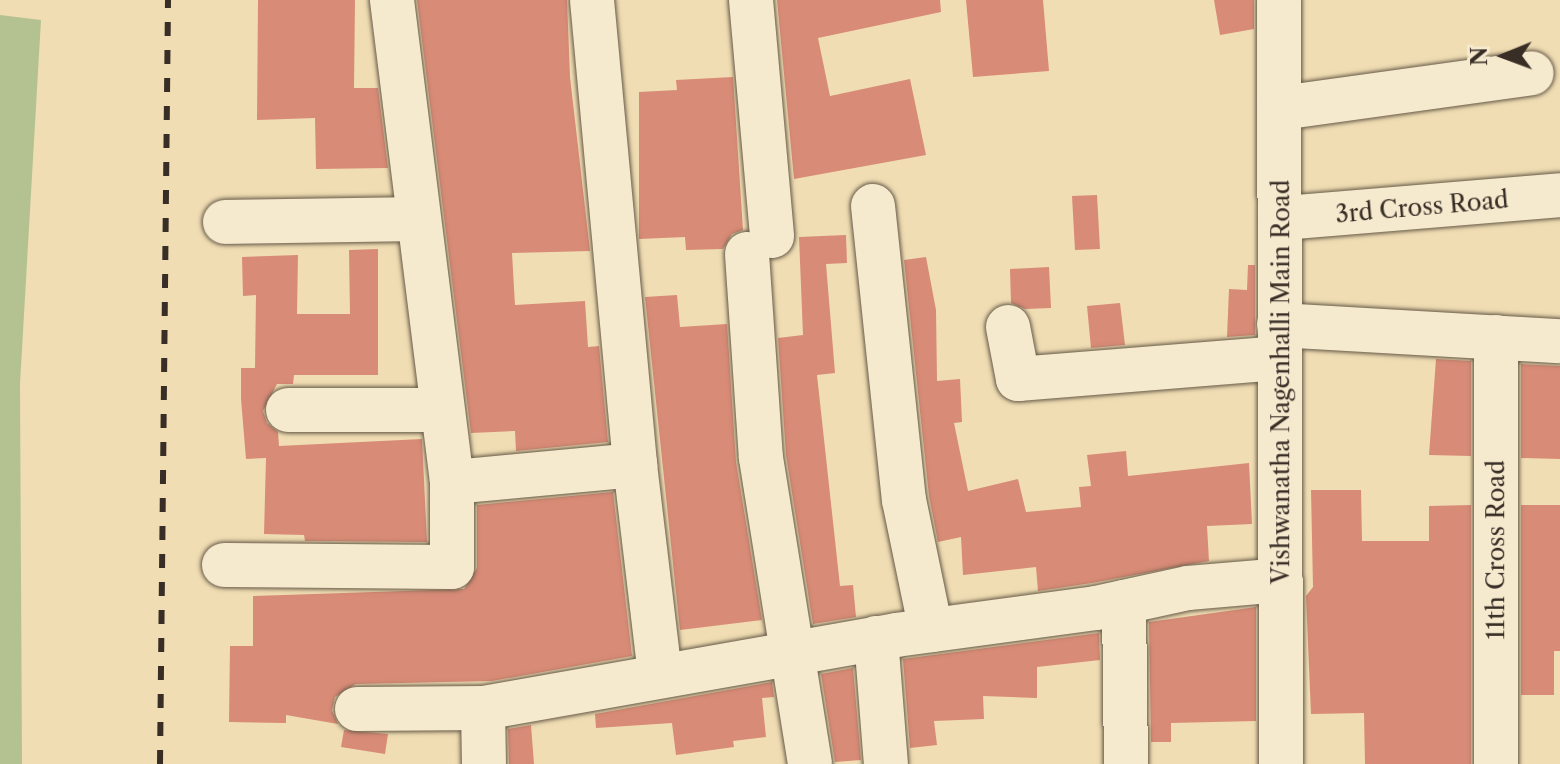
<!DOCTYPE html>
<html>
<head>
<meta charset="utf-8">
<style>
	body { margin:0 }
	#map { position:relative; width:1560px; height:764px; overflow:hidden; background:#f0ddb3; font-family:"Libre Caslon Text",serif }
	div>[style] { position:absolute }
	.green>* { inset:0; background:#b4c291 }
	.building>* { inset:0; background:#d88b76 }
	.roads { filter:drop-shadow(0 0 2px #665a49) drop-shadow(0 0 2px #665a49) }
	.minor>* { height:44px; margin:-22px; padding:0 22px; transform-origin:22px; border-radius:22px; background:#f5e9ce }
	.rail>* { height:6px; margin-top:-3px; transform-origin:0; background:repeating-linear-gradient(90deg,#382e26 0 14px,transparent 0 28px) }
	span { translate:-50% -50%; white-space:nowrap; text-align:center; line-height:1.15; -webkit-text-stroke:8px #f5e9ce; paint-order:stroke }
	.street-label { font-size:24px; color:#382e26 }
	.north { position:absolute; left:1464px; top:16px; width:80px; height:80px; -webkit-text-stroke:6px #f5e9ce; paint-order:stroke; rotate:269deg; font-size:22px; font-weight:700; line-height:32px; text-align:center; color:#382e26 }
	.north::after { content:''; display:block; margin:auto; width:28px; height:36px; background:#382e26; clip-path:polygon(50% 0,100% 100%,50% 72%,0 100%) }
</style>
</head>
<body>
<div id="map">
	<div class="green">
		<i style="clip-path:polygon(0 15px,41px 20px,20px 384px,22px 764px,0 764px)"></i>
	</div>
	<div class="building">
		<i style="clip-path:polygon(258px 0,355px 0,354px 88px,378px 88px,388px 168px,316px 169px,315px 118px,257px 120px)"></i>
		<i style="clip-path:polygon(417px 0,567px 0,570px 77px,590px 251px,512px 253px,515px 305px,585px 301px,588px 347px,599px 346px,608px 442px,516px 451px,515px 431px,471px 433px)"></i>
		<i style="clip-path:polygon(777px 0,940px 0,941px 12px,818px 38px,830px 96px,910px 79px,926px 155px,794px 179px)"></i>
		<i style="clip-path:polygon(966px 0,1043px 0,1049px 71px,973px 77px)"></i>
		<i style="clip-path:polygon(1214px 0,1254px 0,1254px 29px,1220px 35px)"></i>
		<i style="clip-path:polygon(733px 77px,743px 230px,732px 234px,723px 249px,686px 250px,685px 237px,639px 239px,639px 92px,677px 90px,676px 80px)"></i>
		<i style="clip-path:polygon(1097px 195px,1100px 249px,1075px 250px,1072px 196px)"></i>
		<i style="clip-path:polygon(846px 235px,847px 263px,826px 264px,835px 373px,817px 375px,840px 586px,853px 585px,856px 617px,813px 624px,786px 455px,778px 338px,803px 335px,799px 237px)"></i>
		<i style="clip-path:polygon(378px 249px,378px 375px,294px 375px,293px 384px,277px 384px,263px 411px,267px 423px,278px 432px,279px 446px,422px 439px,427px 542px,305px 541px,304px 535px,264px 534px,266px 458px,246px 459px,241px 399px,241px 368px,255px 368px,256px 295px,243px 296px,242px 257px,298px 255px,297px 314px,350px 314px,349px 250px)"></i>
		<i style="clip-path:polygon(926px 257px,936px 310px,937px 381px,960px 379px,962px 422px,954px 423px,968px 491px,1018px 479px,1026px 512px,1081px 507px,1079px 487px,1091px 486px,1087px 455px,1126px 451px,1128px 476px,1249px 463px,1252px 524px,1207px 526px,1209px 561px,1092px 583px,1038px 591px,1036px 567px,963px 575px,961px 537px,938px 542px,929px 496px,904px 260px)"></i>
		<i style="clip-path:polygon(1248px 265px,1255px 265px,1255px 335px,1227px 337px,1229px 289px,1247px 290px)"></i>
		<i style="clip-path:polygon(1049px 267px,1051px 308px,1025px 309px,1011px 303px,1010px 269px)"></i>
		<i style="clip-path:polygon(677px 295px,680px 327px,727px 324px,736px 462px,762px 620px,680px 630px,645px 297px)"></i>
		<i style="clip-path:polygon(1120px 303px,1125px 345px,1091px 348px,1087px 306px)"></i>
		<i style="clip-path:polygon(1436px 359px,1471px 361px,1471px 456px,1429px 455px)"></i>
		<i style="clip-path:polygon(1521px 364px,1560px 366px,1560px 459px,1521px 458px)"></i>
		<i style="clip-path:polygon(1311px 490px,1361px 490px,1362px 541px,1429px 541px,1429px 506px,1471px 505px,1471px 764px,1365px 764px,1364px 713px,1311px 714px,1306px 596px,1313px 587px)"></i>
		<i style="clip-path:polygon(613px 492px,632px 656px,492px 681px,356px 684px,335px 697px,332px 710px,338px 724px,286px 715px,286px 723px,229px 722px,230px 646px,253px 646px,253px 596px,464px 589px,477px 568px,477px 505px)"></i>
		<i style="clip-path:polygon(1521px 505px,1560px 505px,1560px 651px,1554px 651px,1554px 695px,1521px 695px)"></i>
		<i style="clip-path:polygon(1256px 607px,1256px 721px,1171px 723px,1171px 742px,1151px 742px,1149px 622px)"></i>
		<i style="clip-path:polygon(1099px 633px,1100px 660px,1037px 667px,1037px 698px,983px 696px,984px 719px,934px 721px,937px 745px,910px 748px,903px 659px)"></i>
		<i style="clip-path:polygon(853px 668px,861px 760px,835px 762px,821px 674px)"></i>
		<i style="clip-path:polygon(772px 682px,774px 697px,762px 698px,766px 737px,733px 741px,734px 747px,676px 755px,672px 723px,596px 728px,595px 714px)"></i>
		<i style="clip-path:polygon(531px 725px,534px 764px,509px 764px,508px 729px)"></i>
		<i style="clip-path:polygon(344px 730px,388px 734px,385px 754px,341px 747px)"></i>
	</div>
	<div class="roads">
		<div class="minor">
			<i style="left:592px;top:0;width:467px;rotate:84.7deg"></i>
			<i style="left:751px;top:0;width:237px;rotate:84.9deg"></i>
			<i style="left:1279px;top:0;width:764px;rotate:89.85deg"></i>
			<i style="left:1281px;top:108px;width:253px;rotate:-7.9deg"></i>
			<i style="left:873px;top:206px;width:296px;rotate:84deg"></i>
			<i style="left:904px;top:500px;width:133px;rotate:78.3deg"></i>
			<i style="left:1283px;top:218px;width:278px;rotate:-4.7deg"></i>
			<i style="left:225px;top:222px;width:191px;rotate:-0.9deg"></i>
			<i style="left:747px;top:254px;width:204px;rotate:86.1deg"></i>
			<i style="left:761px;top:458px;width:310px;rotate:80.9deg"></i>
			<i style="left:1279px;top:325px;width:281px;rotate:3.3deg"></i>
			<i style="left:1008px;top:327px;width:53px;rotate:79.1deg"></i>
			<i style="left:1018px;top:379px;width:261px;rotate:-4.6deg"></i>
			<i style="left:288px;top:410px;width:154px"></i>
			<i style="left:452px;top:482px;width:184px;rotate:-5.3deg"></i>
			<i style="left:635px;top:465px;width:212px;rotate:83.2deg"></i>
			<i style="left:224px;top:565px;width:228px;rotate:0.5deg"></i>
			<i style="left:452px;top:567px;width:85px;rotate:-90deg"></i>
			<i style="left:452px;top:482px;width:486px;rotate:-97.1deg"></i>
			<i style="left:1124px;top:602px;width:162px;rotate:89.3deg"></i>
			<i style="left:876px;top:638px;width:126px;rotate:85.5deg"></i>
			<i style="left:483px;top:708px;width:56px;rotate:89deg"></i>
			<i style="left:357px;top:709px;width:126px;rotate:-0.5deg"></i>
			<i style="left:483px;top:708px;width:419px;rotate:-10deg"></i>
			<i style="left:896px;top:635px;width:202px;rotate:-7.7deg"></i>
			<i style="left:1096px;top:608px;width:94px;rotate:-12.3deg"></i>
			<i style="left:1188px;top:588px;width:93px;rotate:-4.9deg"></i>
			<i style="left:1496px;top:764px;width:427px;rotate:-90deg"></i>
		</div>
	</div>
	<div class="rail">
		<i style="left:160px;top:764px;width:764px;rotate:-89.4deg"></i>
	</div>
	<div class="street-label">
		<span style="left:1422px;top:207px;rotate:-5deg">3rd Cross Road</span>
		<span style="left:1281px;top:382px;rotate:-90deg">Vishwanatha Nagenhalli Main Road</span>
		<span style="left:1496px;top:550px;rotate:-90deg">11th Cross Road</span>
	</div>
	<div class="north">N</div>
</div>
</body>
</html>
